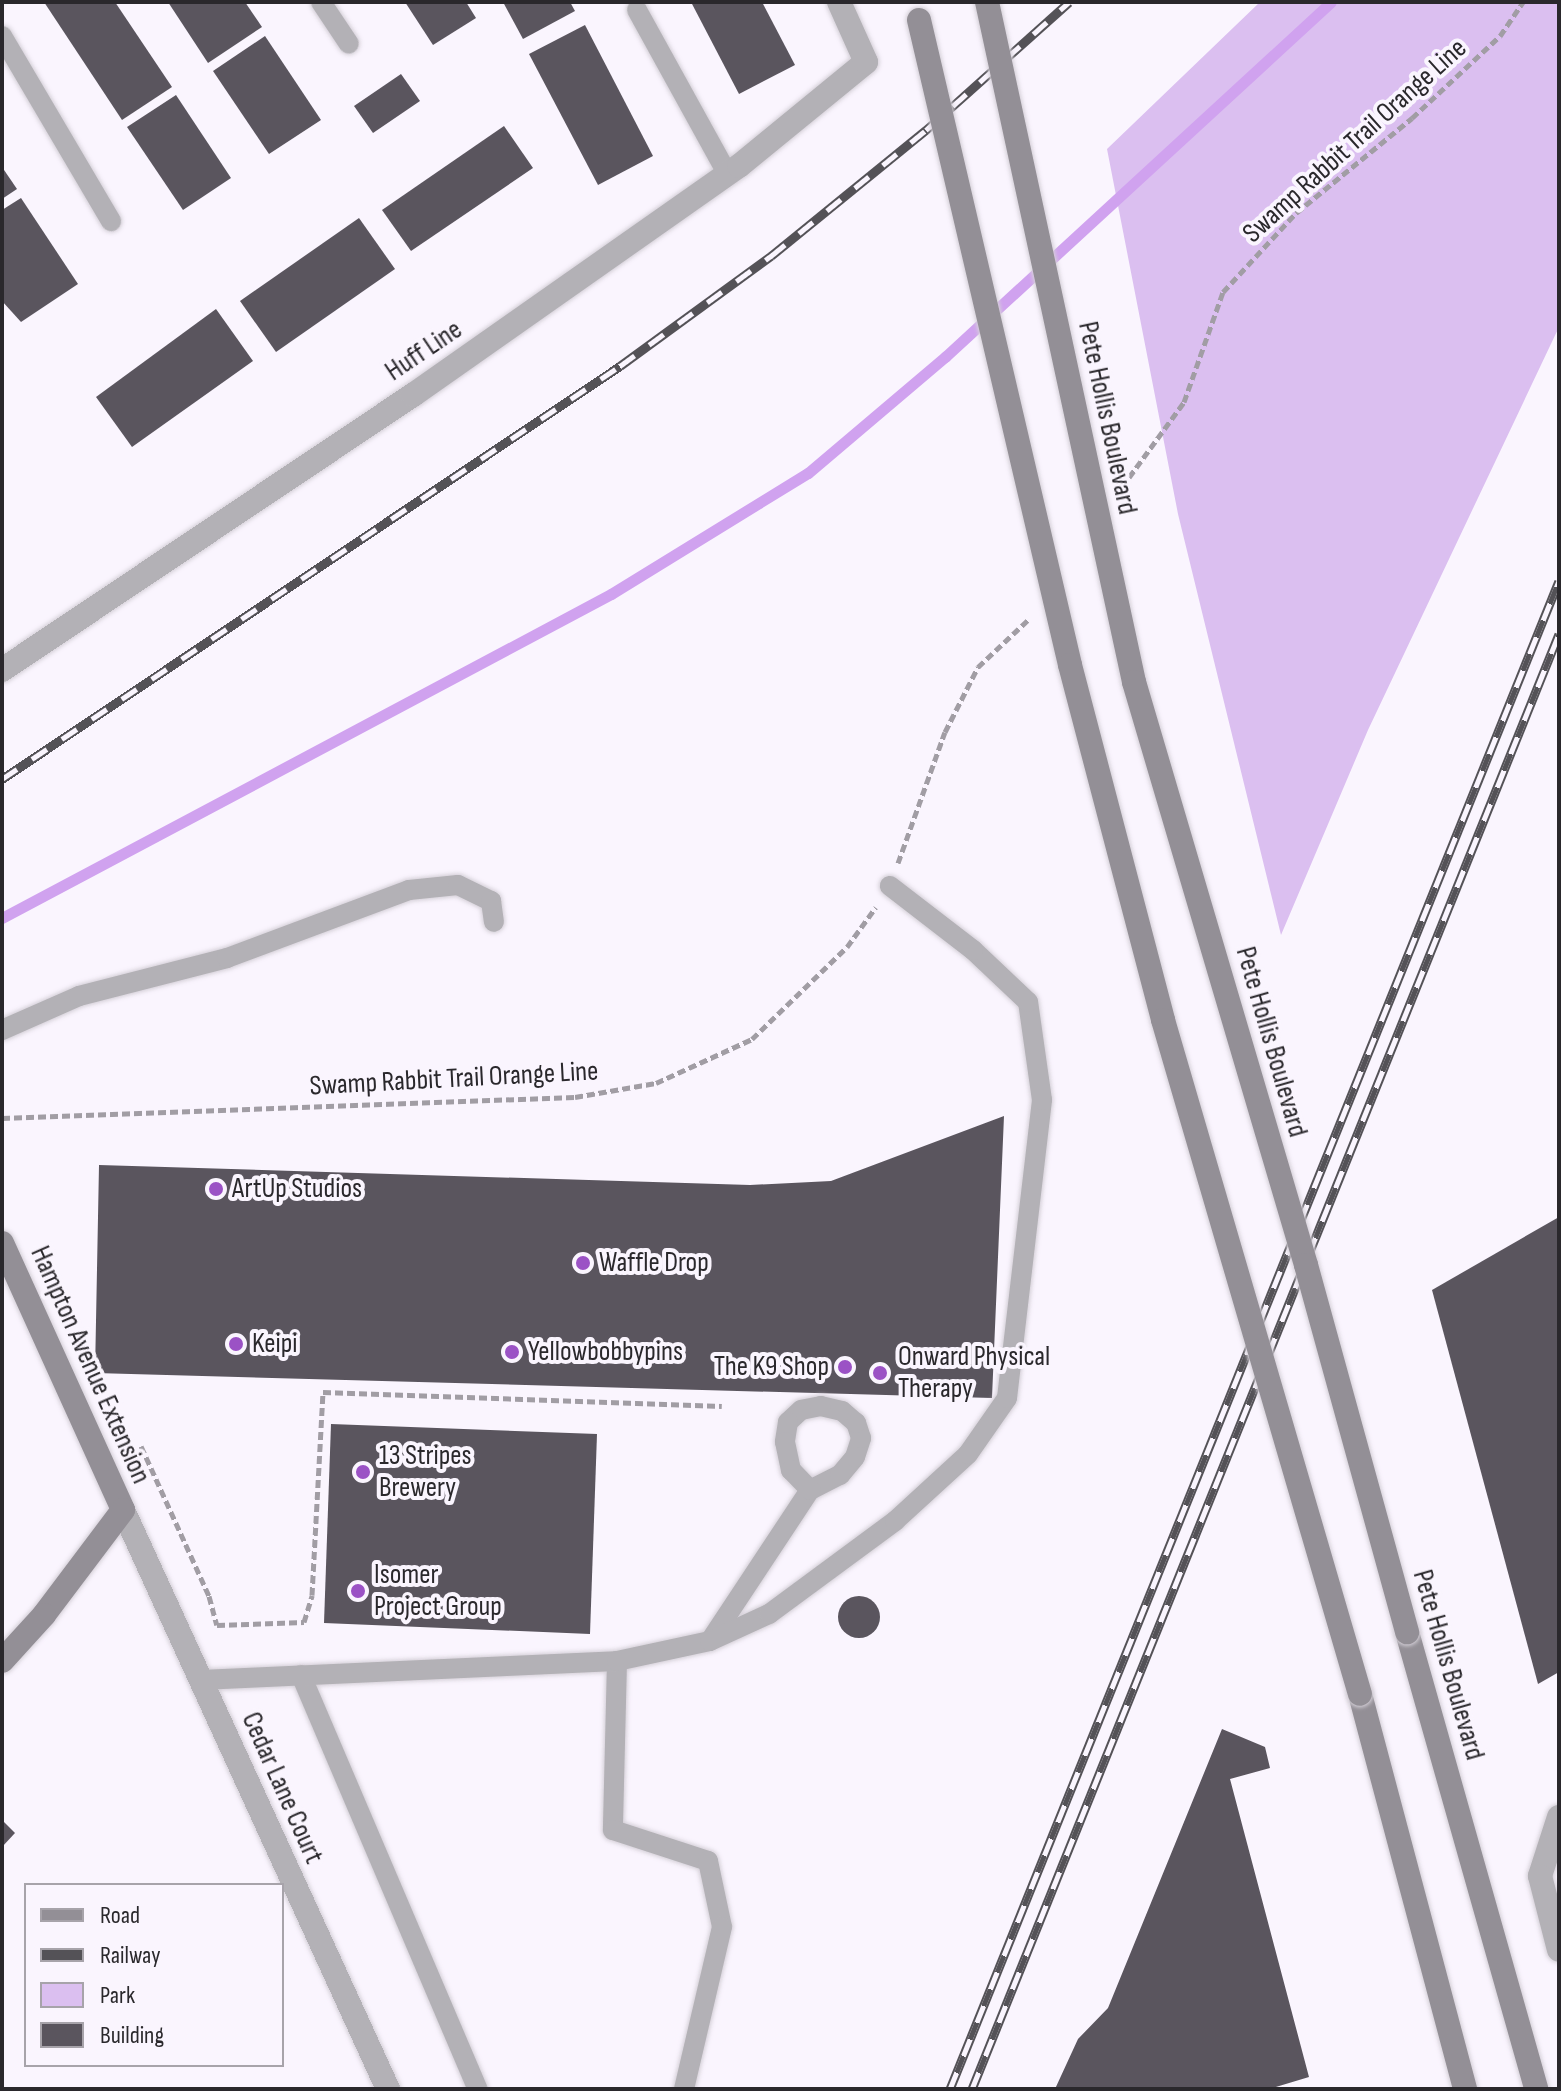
<!DOCTYPE html>
<html>
<head>
<meta charset="utf-8">
<style>
	body { margin:0 }
	#map { position:relative; width:1561px; height:2091px; overflow:hidden; background:#faf5fe; font-family:"Sofia Sans Condensed",sans-serif }
	div>[style] { position:absolute }
	.green>* { inset:0; background:#dbbff0 }
	.stream>* { height:11px; margin:-5.5px; padding:0 5.5px; transform-origin:5.5px; border-radius:5.5px; background:#d0a2ef }
	.building>* { inset:0; background:#5a555e }
	.round { border-radius:50% }
	.path>* { height:5px; margin-top:-2.5px; transform-origin:0; background:repeating-linear-gradient(90deg,#a19da4 0 8px,transparent 0 12px) }
	.roads { filter:drop-shadow(0 0 2px #d5d0d8) drop-shadow(0 0 2px #d5d0d8) }
	.lane>* { height:20px; margin:-10px; padding:0 10px; transform-origin:10px; border-radius:10px; background:#b3b1b6 }
	.street>* { height:24px; margin:-12px; padding:0 12px; transform-origin:12px; border-radius:12px; background:#b3b1b6 }
	.secondary>* { height:24px; margin:-12px; padding:0 12px; transform-origin:12px; border-radius:12px; background:#938f96 }
	.rail>* { height:9px; margin-top:-4.5px; transform-origin:0; background:repeating-linear-gradient(90deg,#faf5fe 0 18px,#545257 0 36px); box-sizing:border-box; border-block:2px solid #545257 }
	.bridges { filter:drop-shadow(0 0 2px #d5d0d8) drop-shadow(0 0 2px #d5d0d8) }
	.secondary-bridge>* { height:24px; margin:-12px; padding:0 12px; transform-origin:12px; border-radius:12px; background:#938f96 }
	.dots>* { width:22px; height:22px; translate:-50% -50%; box-sizing:border-box; border:4px solid #faf5fe; border-radius:50% }
	span { translate:-50% -50%; white-space:nowrap; text-align:center; line-height:1.15; -webkit-text-stroke:8px #faf5fe; paint-order:stroke }
	.street-label { font-size:28px; color:#2a282c }
	.poi-label { font-size:28px; color:#2a282c }
	.left { translate:0 -50%; text-align:left }
	.right { translate:-100% -50%; text-align:right }
	.frame { position:absolute; inset:0; border:4px solid #2a282c; pointer-events:none }
	.legend { position:absolute; left:24px; top:1883px; width:260px; height:184px; box-sizing:border-box; background:#faf5fe; border:2px solid #a7a3aa; margin:0; padding:10px 14px; list-style:none; font-size:24px; color:#2a282c }
	.legend li { display:flex; align-items:center; gap:16px; height:40px }
	.legend b { width:40px; border:2px solid #a7a3aa }
</style>
</head>
<body>
<div id="map">
	<div class="green">
		<i style="clip-path:polygon(1260px 2px,1559px 2px,1559px 327px,1368px 730px,1281px 935px,1178px 514px,1107px 149px)"></i>
	</div>
	<div class="stream">
		<i style="left:2px;top:918px;width:690px;rotate:-28.01deg"></i>
		<i style="left:611px;top:594px;width:231px;rotate:-31.6deg"></i>
		<i style="left:808px;top:473px;width:180px;rotate:-40.3deg"></i>
		<i style="left:945px;top:357px;width:524px;rotate:-42.6deg"></i>
	</div>
	<div class="building">
		<i style="clip-path:polygon(44px 2px,115px 2px,172px 87px,122px 120px)"></i>
		<i style="clip-path:polygon(168px 2px,245px 2px,262px 27px,208px 63px)"></i>
		<i style="clip-path:polygon(405px 2px,466px 2px,476px 18px,433px 45px)"></i>
		<i style="clip-path:polygon(503px 2px,570px 2px,575px 11px,523px 39px)"></i>
		<i style="clip-path:polygon(691px 2px,762px 2px,795px 65px,739px 94px)"></i>
		<i style="clip-path:polygon(585px 25px,653px 156px,598px 185px,529px 54px)"></i>
		<i style="clip-path:polygon(265px 36px,321px 120px,269px 154px,213px 71px)"></i>
		<i style="clip-path:polygon(401px 74px,420px 101px,373px 133px,354px 106px)"></i>
		<i style="clip-path:polygon(176px 95px,231px 178px,183px 210px,127px 127px)"></i>
		<i style="clip-path:polygon(504px 126px,533px 168px,411px 251px,382px 210px)"></i>
		<i style="clip-path:polygon(2px 167px,17px 189px,2px 199px)"></i>
		<i style="clip-path:polygon(21px 198px,78px 284px,21px 322px,2px 301px,2px 210px)"></i>
		<i style="clip-path:polygon(359px 218px,395px 269px,276px 352px,240px 301px)"></i>
		<i style="clip-path:polygon(216px 309px,253px 361px,132px 447px,96px 397px)"></i>
		<i style="clip-path:polygon(1004px 1116px,992px 1398px,95px 1373px,99px 1165px,750px 1185px,831px 1181px)"></i>
		<i style="clip-path:polygon(1559px 1217px,1559px 1672px,1538px 1684px,1432px 1290px)"></i>
		<i style="clip-path:polygon(331px 1424px,597px 1434px,590px 1634px,324px 1623px)"></i>
		<i class="round" style="left:838px;top:1596px;width:42px;height:42px"></i>
		<i style="clip-path:polygon(1222px 1729px,1265px 1747px,1270px 1768px,1230px 1779px,1309px 2077px,1269px 2089px,1055px 2089px,1078px 2039px,1108px 2008px)"></i>
		<i style="clip-path:polygon(2px 1820px,15px 1833px,2px 1847px)"></i>
	</div>
	<div class="path">
		<i style="left:1122px;top:487px;width:105px;rotate:-53.9deg"></i>
		<i style="left:1184px;top:402px;width:117px;rotate:-70.5deg"></i>
		<i style="left:1223px;top:292px;width:108px;rotate:-47.3deg"></i>
		<i style="left:1296px;top:213px;width:150px;rotate:-39.3deg"></i>
		<i style="left:1412px;top:118px;width:120px;rotate:-43deg"></i>
		<i style="left:1500px;top:36px;width:41px;rotate:-55.9deg"></i>
		<i style="left:898px;top:863px;width:139px;rotate:-70.3deg"></i>
		<i style="left:945px;top:732px;width:73px;rotate:-63.1deg"></i>
		<i style="left:978px;top:667px;width:70px;rotate:-43.3deg"></i>
		<i style="left:2px;top:1118px;width:573px;rotate:-2.1deg"></i>
		<i style="left:575px;top:1097px;width:82px;rotate:-9.8deg"></i>
		<i style="left:656px;top:1083px;width:106px;rotate:-24.6deg"></i>
		<i style="left:752px;top:1039px;width:132px;rotate:-44.1deg"></i>
		<i style="left:847px;top:947px;width:49px;rotate:-54.1deg"></i>
		<i style="left:141px;top:1446px;width:165px;rotate:65.6deg"></i>
		<i style="left:209px;top:1596px;width:30px;rotate:75deg"></i>
		<i style="left:217px;top:1625px;width:87px;rotate:-2deg"></i>
		<i style="left:304px;top:1622px;width:28px;rotate:-73deg"></i>
		<i style="left:312px;top:1595px;width:203px;rotate:-86.9deg"></i>
		<i style="left:323px;top:1392px;width:399px;rotate:2deg"></i>
	</div>
	<div class="roads">
		<div class="lane">
			<i style="left:321px;top:2px;width:50px;rotate:56.3deg"></i>
			<i style="left:637px;top:10px;width:188px;rotate:61.1deg"></i>
			<i style="left:2px;top:36px;width:215px;rotate:59.5deg"></i>
			<i style="left:2px;top:1030px;width:84px;rotate:-23.8deg"></i>
			<i style="left:79px;top:996px;width:153px;rotate:-14.4deg"></i>
			<i style="left:227px;top:958px;width:194px;rotate:-20.5deg"></i>
			<i style="left:409px;top:890px;width:49px;rotate:-5.8deg"></i>
			<i style="left:458px;top:885px;width:37px;rotate:26deg"></i>
			<i style="left:491px;top:901px;width:21px;rotate:82deg"></i>
			<i style="left:710px;top:1641px;width:181px;rotate:-56.5deg"></i>
			<i style="left:810px;top:1490px;width:34px;rotate:-27deg"></i>
			<i style="left:840px;top:1475px;width:23px;rotate:-50deg"></i>
			<i style="left:855px;top:1457px;width:20px;rotate:-72deg"></i>
			<i style="left:861px;top:1438px;width:16px;rotate:-108deg"></i>
			<i style="left:856px;top:1423px;width:18px;rotate:-139deg"></i>
			<i style="left:842px;top:1411px;width:22px;rotate:-167deg"></i>
			<i style="left:821px;top:1406px;width:20px;rotate:169deg"></i>
			<i style="left:801px;top:1410px;width:18px;rotate:137deg"></i>
			<i style="left:788px;top:1422px;width:20px;rotate:99deg"></i>
			<i style="left:785px;top:1442px;width:29px;rotate:78deg"></i>
			<i style="left:791px;top:1470px;width:28px;rotate:46deg"></i>
			<i style="left:617px;top:1661px;width:169px;rotate:91.4deg"></i>
			<i style="left:613px;top:1830px;width:100px;rotate:18.1deg"></i>
			<i style="left:708px;top:1861px;width:67px;rotate:78deg"></i>
			<i style="left:722px;top:1927px;width:166px;rotate:103.2deg"></i>
			<i style="left:301px;top:1675px;width:450px;rotate:66.9deg"></i>
			<i style="left:200px;top:1680px;width:417px;rotate:-2.6deg"></i>
			<i style="left:617px;top:1661px;width:95px;rotate:-12.1deg"></i>
			<i style="left:710px;top:1641px;width:65px;rotate:-24.6deg"></i>
			<i style="left:769px;top:1614px;width:157px;rotate:-36.4deg"></i>
			<i style="left:895px;top:1521px;width:99px;rotate:-42.5deg"></i>
			<i style="left:968px;top:1454px;width:68px;rotate:-55.1deg"></i>
			<i style="left:1007px;top:1398px;width:300px;rotate:-83.3deg"></i>
			<i style="left:1042px;top:1100px;width:99px;rotate:-98.1deg"></i>
			<i style="left:1028px;top:1002px;width:76px;rotate:-136.6deg"></i>
			<i style="left:973px;top:950px;width:105px;rotate:-142.4deg"></i>
		</div>
		<div class="street">
			<i style="left:2px;top:670px;width:495px;rotate:-33.8deg"></i>
			<i style="left:413px;top:395px;width:398px;rotate:-35.1deg"></i>
			<i style="left:739px;top:166px;width:164px;rotate:-39.3deg"></i>
			<i style="left:866px;top:62px;width:66px;rotate:-114.2deg"></i>
			<i style="left:123px;top:1510px;width:637px;rotate:65.41deg"></i>
			<i style="left:1559px;top:1817px;width:62px;rotate:107.9deg"></i>
			<i style="left:1540px;top:1876px;width:76px;rotate:75.6deg"></i>
		</div>
		<div class="secondary">
			<i style="left:2px;top:1243px;width:293px;rotate:65.6deg"></i>
			<i style="left:123px;top:1510px;width:131px;rotate:127deg"></i>
			<i style="left:44px;top:1615px;width:62px;rotate:132.4deg"></i>
			<i style="left:1407px;top:1632px;width:475px;rotate:74.2deg"></i>
			<i style="left:1360px;top:1694px;width:409px;rotate:75.1deg"></i>
		</div>
	</div>
	<div class="rail">
		<i style="left:2px;top:779px;width:743px;rotate:-33.75deg"></i>
		<i style="left:620px;top:366px;width:187px;rotate:-36.1deg"></i>
		<i style="left:771px;top:256px;width:200px;rotate:-39.1deg"></i>
		<i style="left:926px;top:130px;width:192px;rotate:-41.8deg"></i>
		<i style="left:950px;top:2089px;width:1626px;rotate:-68.01deg"></i>
		<i style="left:972px;top:2089px;width:1569px;rotate:-68.03deg"></i>
	</div>
	<div class="bridges">
		<div class="secondary-bridge">
			<i style="left:987px;top:2px;width:696px;rotate:77.8deg"></i>
			<i style="left:1134px;top:682px;width:608px;rotate:73.56deg"></i>
			<i style="left:1306px;top:1265px;width:381px;rotate:74.6deg"></i>
			<i style="left:919px;top:20px;width:662px;rotate:76.82deg"></i>
			<i style="left:1070px;top:665px;width:367px;rotate:75.3deg"></i>
			<i style="left:1163px;top:1020px;width:702px;rotate:73.71deg"></i>
		</div>
	</div>
	<div class="dots">
		<i style="left:216px;top:1189px;background:#9b52c5"></i>
		<i style="left:583px;top:1263px;background:#9b52c5"></i>
		<i style="left:236px;top:1344px;background:#9b52c5"></i>
		<i style="left:512px;top:1352px;background:#9b52c5"></i>
		<i style="left:845px;top:1367px;background:#9b52c5"></i>
		<i style="left:880px;top:1373px;background:#9b52c5"></i>
		<i style="left:363px;top:1472px;background:#9b52c5"></i>
		<i style="left:358px;top:1591px;background:#9b52c5"></i>
	</div>
	<div class="street-label">
		<span style="left:1355px;top:141px;rotate:-42deg">Swamp Rabbit Trail Orange Line</span>
		<span style="left:424px;top:351px;rotate:-34deg">Huff Line</span>
		<span style="left:1107px;top:418px;rotate:78deg">Pete Hollis Boulevard</span>
		<span style="left:1271px;top:1042px;rotate:74deg">Pete Hollis Boulevard</span>
		<span style="left:454px;top:1079px;rotate:-3deg">Swamp Rabbit Trail Orange Line</span>
		<span style="left:90px;top:1365px;rotate:66deg">Hampton Avenue Extension</span>
		<span style="left:1448px;top:1665px;rotate:74deg">Pete Hollis Boulevard</span>
		<span style="left:282px;top:1788px;rotate:66deg">Cedar Lane Court</span>
	</div>
	<div class="poi-label">
		<span class="left" style="left:232px;top:1189px">ArtUp Studios</span>
		<span class="left" style="left:599px;top:1263px">Waffle Drop</span>
		<span class="left" style="left:252px;top:1344px">Keipi</span>
		<span class="left" style="left:528px;top:1352px">Yellowbobbypins</span>
		<span class="left" style="left:898px;top:1373px">Onward Physical<br>Therapy</span>
		<span class="right" style="left:829px;top:1367px">The K9 Shop</span>
		<span class="left" style="left:379px;top:1472px">13 Stripes<br>Brewery</span>
		<span class="left" style="left:374px;top:1591px">Isomer<br>Project Group</span>
	</div>
	<div class="frame"></div>
	<ul class="legend">
	<li><b style="height:10px;background:#938f96"></b>Road</li>
	<li><b style="height:10px;background:#545257"></b>Railway</li>
	<li><b style="height:22px;background:#dbbff0"></b>Park</li>
	<li><b style="height:22px;background:#5a555e"></b>Building</li>
	</ul>
</div>
</body>
</html>
